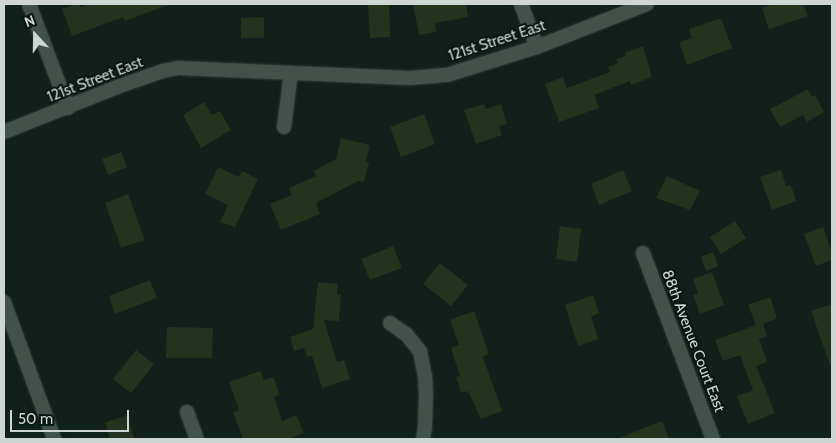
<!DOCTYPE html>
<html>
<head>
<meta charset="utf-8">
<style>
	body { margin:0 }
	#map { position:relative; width:836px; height:443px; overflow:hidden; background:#10201a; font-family:Cabin,sans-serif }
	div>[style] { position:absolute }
	.building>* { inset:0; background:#24331d }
	.roads { filter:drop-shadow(0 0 1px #313b36) drop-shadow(0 0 1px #313b36) }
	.minor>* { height:14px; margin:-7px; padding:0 7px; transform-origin:7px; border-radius:7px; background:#41524b }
	.tertiary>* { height:14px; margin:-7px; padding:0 7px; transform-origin:7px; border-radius:7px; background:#41524b }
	span { translate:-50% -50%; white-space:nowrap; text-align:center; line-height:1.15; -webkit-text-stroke:4px #081711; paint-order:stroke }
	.street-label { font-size:15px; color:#cdd6d2 }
	.frame { position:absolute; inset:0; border:5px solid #cdd6d2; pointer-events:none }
	.north { position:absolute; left:10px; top:10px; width:50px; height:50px; -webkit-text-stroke:4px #081711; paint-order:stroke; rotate:339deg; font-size:14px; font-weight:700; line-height:20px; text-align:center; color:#cdd6d2 }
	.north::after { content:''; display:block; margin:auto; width:18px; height:22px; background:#cdd6d2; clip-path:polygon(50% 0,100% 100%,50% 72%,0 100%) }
	.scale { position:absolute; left:10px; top:410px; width:119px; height:22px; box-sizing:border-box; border:2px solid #cdd6d2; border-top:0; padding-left:6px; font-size:15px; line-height:18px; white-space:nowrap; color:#cdd6d2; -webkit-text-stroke:4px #081711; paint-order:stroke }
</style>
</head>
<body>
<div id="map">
	<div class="building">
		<i style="clip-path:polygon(76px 4px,79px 4px,81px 7px,90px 4px,168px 5px,125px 21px,123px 17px,72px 36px,62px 9px)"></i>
		<i style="clip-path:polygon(368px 4px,389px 4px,390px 37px,370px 38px)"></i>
		<i style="clip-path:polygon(413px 4px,466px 4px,468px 17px,435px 23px,436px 32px,419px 35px)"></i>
		<i style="clip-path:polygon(772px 4px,803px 4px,808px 16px,769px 29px,762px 8px)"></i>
		<i style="clip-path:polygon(264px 17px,264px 38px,241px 38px,241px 18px)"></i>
		<i style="clip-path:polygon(721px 18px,732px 48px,687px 65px,679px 42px,692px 38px,689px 29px)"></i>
		<i style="clip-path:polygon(643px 46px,652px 77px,631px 85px,630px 81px,594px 95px,599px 108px,559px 122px,545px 84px,563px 77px,567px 88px,610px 72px,608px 67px,618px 63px,616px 59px,626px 56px,625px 53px)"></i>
		<i style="clip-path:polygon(808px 89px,812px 97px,815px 95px,824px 112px,807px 122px,803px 115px,780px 127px,770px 109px)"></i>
		<i style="clip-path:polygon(204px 102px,212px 115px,220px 111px,231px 130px,201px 148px,183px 115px)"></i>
		<i style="clip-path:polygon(484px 104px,486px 109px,501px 104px,507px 124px,499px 126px,502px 135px,476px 144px,464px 110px)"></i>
		<i style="clip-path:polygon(424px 114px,435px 144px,401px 157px,390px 127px)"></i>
		<i style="clip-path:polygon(341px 138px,370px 145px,366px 162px,369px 163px,364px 182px,358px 181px,316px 203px,320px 214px,281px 230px,270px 204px,292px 195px,289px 188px,316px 176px,314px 171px,336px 159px)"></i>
		<i style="clip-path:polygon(121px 152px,127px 167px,108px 175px,102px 159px)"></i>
		<i style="clip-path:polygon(218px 167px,239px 177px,242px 171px,258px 179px,235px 227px,220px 222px,228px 205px,205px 194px)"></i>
		<i style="clip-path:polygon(623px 170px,632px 191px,599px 205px,591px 184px)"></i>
		<i style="clip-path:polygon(781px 170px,786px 186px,791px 185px,796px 201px,772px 210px,760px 177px)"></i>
		<i style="clip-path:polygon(667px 176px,700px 191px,690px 210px,656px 198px)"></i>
		<i style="clip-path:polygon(128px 194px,145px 240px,121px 248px,105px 203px)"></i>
		<i style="clip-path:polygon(735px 221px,746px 238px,721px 254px,710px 237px)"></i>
		<i style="clip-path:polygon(560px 226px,581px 229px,577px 262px,556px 259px)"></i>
		<i style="clip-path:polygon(823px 227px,832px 252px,832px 260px,816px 266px,804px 234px)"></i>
		<i style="clip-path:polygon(393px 246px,402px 268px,370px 280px,361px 259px)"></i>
		<i style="clip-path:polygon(713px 252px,718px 266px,706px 271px,701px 257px)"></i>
		<i style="clip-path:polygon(440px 263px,468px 285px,451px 306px,423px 284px)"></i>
		<i style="clip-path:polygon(712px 272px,724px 305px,700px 314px,693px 295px,698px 293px,693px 279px)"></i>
		<i style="clip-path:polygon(150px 280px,157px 298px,115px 314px,109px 296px)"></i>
		<i style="clip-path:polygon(318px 282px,338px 284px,337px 294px,341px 295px,339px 321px,324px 320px,337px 362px,344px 360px,350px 379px,322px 388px,312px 356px,307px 357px,304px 348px,294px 351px,290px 337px,313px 329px)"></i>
		<i style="clip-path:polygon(593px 295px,599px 313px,591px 316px,598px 339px,578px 346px,565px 305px)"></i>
		<i style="clip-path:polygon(770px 297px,777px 318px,763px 324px,767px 336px,759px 339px,767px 362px,756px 366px,775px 413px,748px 424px,737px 396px,753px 390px,740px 355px,723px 361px,715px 340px,756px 325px,748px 305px)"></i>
		<i style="clip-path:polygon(832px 304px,832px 365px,830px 365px,811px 311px)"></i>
		<i style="clip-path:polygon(474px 311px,489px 354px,483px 357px,502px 411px,481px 419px,468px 391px,461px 393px,456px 377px,460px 376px,451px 348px,459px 345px,450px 320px)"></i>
		<i style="clip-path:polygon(167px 327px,213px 328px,212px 358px,166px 358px)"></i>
		<i style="clip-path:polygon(136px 350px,154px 364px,131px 393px,113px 379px)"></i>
		<i style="clip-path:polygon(260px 371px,264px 380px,273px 377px,280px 395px,274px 397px,282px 421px,296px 415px,304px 433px,288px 439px,243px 439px,233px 412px,239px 410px,229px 382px)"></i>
		<i style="clip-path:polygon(126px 415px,135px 439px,110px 439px,105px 423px)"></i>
		<i style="clip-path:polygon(662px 421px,669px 439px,619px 439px,619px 438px)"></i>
	</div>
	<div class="roads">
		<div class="minor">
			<i style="left:29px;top:4px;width:111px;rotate:69.4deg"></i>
			<i style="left:521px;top:4px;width:46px;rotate:69.6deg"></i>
			<i style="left:284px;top:127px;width:54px;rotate:-82.6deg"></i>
			<i style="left:4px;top:132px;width:122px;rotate:-21.7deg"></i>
			<i style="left:117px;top:87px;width:49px;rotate:-19.2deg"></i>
			<i style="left:163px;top:71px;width:16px;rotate:-11deg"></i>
			<i style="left:179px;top:68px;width:231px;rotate:2.5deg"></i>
			<i style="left:410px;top:78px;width:37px;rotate:-5deg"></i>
			<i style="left:447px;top:75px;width:94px;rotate:-17.3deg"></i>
			<i style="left:537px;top:47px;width:118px;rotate:-21.4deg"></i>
			<i style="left:643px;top:253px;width:199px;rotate:69.4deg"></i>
			<i style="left:390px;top:323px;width:19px;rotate:35deg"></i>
			<i style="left:406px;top:334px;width:22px;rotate:51deg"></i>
			<i style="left:420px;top:351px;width:25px;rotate:79deg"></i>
			<i style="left:425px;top:376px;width:20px;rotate:87deg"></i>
			<i style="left:426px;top:396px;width:31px;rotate:92deg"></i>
			<i style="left:425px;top:427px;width:12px;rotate:99deg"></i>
			<i style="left:187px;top:412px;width:29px;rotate:70deg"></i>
		</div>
		<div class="tertiary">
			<i style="left:4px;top:302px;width:146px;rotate:69.9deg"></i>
		</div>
	</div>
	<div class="street-label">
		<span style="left:497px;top:41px;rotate:-18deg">121st Street East</span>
		<span style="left:95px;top:80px;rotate:-21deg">121st Street East</span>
		<span style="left:693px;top:341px;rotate:69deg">88th Avenue Court East</span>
	</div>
	<div class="frame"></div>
	<div class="north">N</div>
	<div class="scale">50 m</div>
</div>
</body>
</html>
